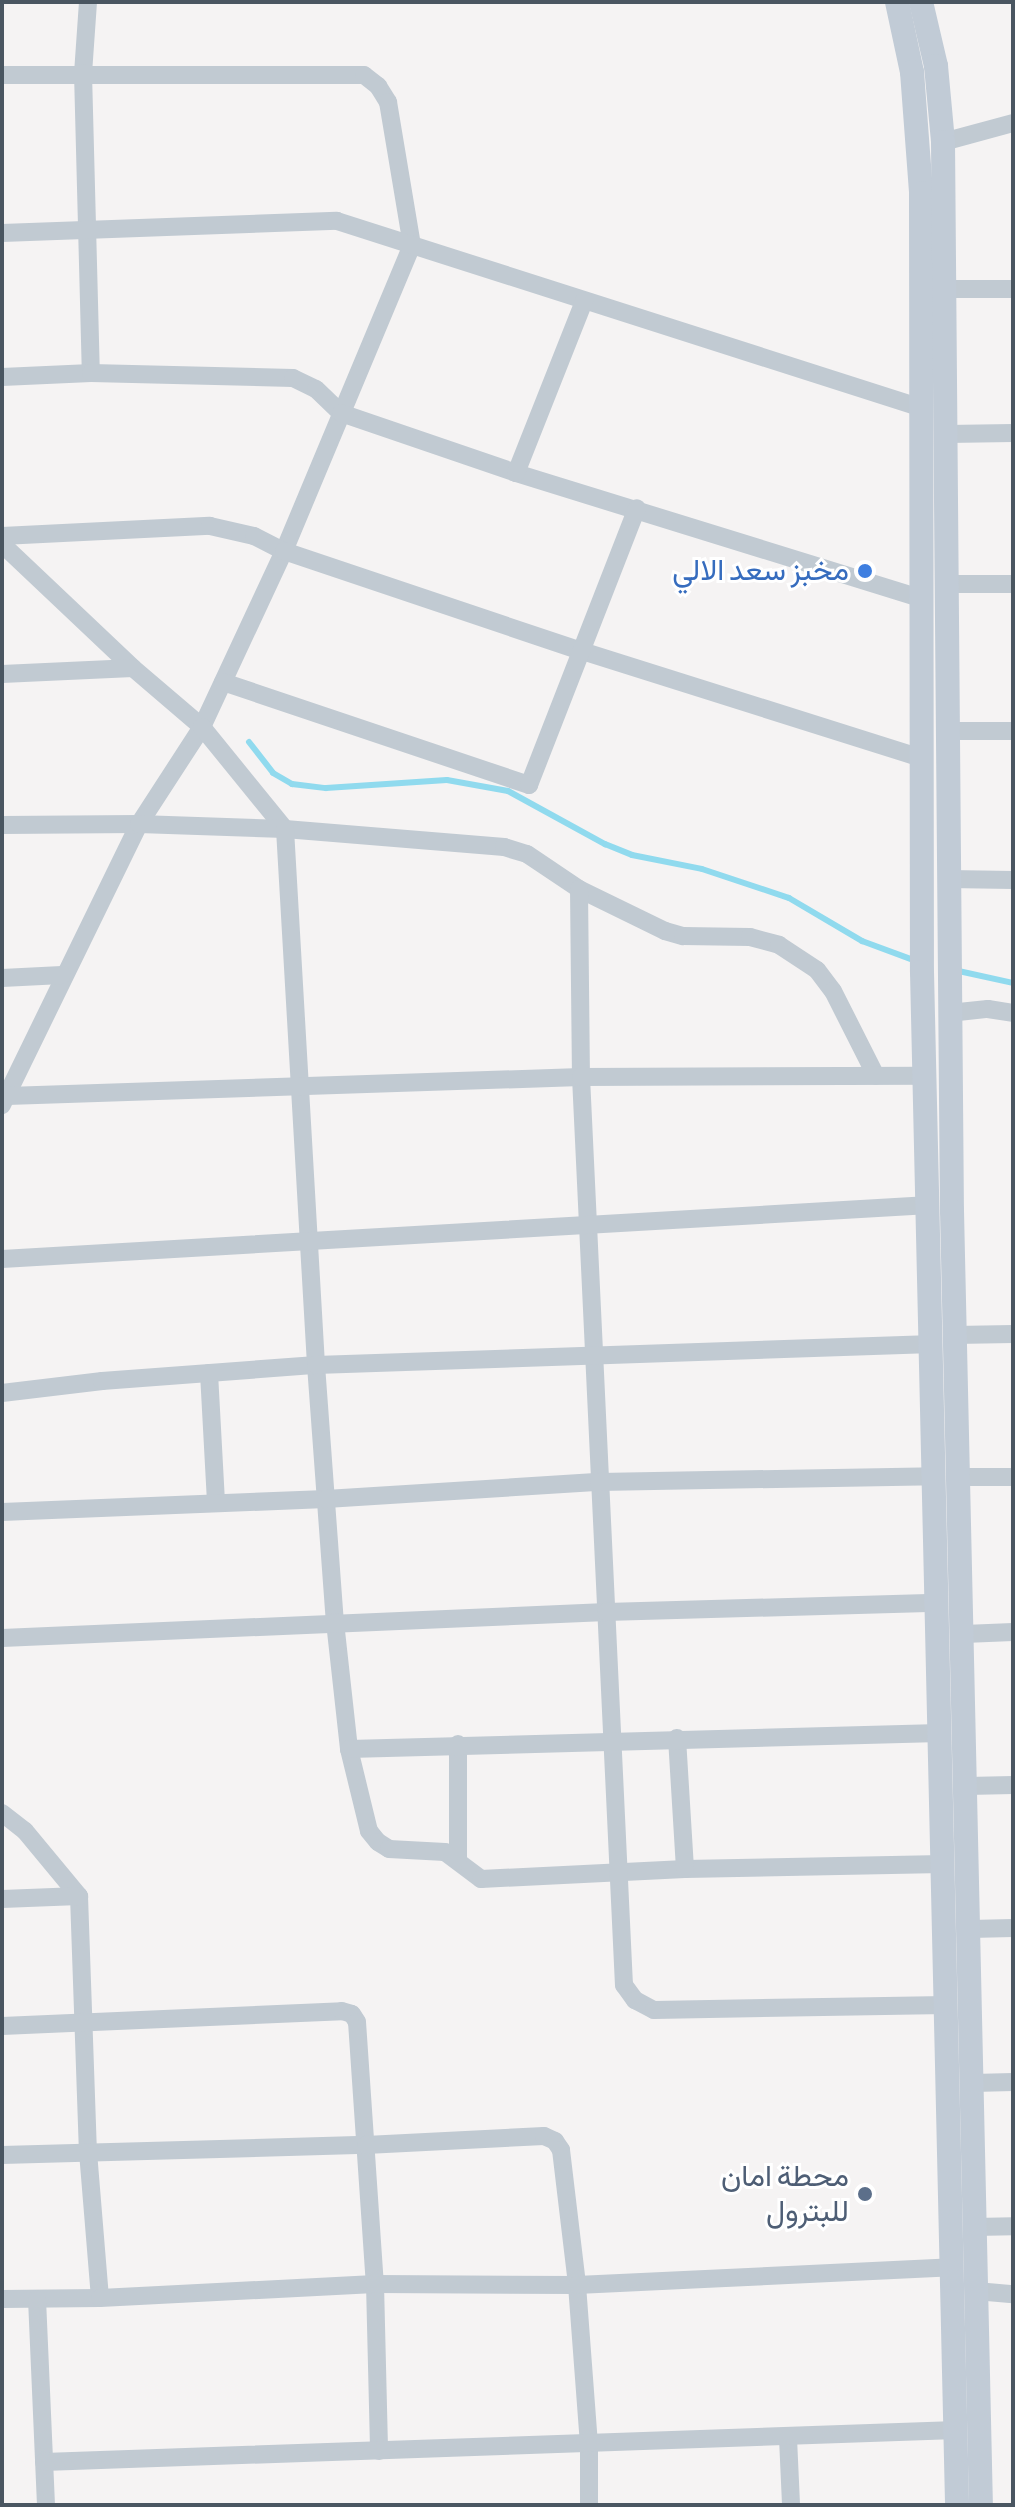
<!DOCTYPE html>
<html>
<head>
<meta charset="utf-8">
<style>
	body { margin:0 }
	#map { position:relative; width:1015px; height:2507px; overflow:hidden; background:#f5f3f3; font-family:"Sofia Sans Condensed",Vazirmatn,sans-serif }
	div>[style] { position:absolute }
	.stream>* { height:6px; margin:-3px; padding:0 3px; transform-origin:3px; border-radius:3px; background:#90daee }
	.street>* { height:18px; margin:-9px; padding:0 9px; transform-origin:9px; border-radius:9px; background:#c1cad2 }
	.secondary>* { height:24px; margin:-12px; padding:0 12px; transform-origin:12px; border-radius:12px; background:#c1cbd6 }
	.dots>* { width:22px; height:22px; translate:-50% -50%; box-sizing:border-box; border:4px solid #fff; border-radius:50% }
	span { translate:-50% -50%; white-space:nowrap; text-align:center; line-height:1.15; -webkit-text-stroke:6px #fff; paint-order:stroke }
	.shop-label { font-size:30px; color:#366cbe }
	.right { translate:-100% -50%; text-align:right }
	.service-label { font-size:30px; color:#4e5e75 }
	.frame { position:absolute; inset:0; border:4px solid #4a5661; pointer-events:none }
</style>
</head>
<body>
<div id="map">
	<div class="stream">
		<i style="left:249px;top:742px;width:39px;rotate:52deg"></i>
		<i style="left:273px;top:773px;width:22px;rotate:30deg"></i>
		<i style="left:292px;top:784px;width:34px;rotate:7deg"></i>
		<i style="left:326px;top:788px;width:121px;rotate:-3.8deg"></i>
		<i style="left:447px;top:780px;width:62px;rotate:10.2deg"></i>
		<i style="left:508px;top:791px;width:111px;rotate:28.7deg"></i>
		<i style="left:605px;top:844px;width:29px;rotate:22deg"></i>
		<i style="left:632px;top:855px;width:71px;rotate:11.3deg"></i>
		<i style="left:702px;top:869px;width:92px;rotate:18.4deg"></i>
		<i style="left:789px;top:898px;width:85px;rotate:30.5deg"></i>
		<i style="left:862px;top:941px;width:58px;rotate:20.3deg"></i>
		<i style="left:954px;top:970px;width:60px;rotate:12.4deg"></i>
	</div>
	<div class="street">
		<i style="left:88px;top:2px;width:71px;rotate:94deg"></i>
		<i style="left:83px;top:73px;width:300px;rotate:88.5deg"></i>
		<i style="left:2px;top:75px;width:362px"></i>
		<i style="left:364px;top:75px;width:18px;rotate:38deg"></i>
		<i style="left:378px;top:86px;width:19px;rotate:58deg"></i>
		<i style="left:388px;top:102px;width:145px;rotate:80.5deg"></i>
		<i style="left:412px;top:245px;width:332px;rotate:112.7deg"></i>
		<i style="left:284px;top:551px;width:194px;rotate:115deg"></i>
		<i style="left:202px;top:727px;width:116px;rotate:123deg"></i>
		<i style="left:139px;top:824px;width:313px;rotate:116deg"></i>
		<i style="left:943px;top:142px;width:73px;rotate:-15.2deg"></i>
		<i style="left:2px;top:233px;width:335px;rotate:-2.1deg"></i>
		<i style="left:337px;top:221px;width:614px;rotate:17.73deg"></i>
		<i style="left:946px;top:289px;width:67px"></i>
		<i style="left:2px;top:377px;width:89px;rotate:-2.6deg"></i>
		<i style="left:91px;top:373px;width:202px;rotate:1.4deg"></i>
		<i style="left:293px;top:378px;width:25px;rotate:26deg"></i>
		<i style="left:316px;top:389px;width:35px;rotate:44deg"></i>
		<i style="left:341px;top:413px;width:185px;rotate:18.9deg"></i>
		<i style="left:516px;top:473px;width:424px;rotate:17.2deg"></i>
		<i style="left:947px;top:434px;width:66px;rotate:-0.9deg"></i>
		<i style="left:516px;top:473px;width:185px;rotate:-68.4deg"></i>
		<i style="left:2px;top:536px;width:208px;rotate:-2.8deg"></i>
		<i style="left:210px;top:526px;width:45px;rotate:12.8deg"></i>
		<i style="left:254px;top:536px;width:34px;rotate:27deg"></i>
		<i style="left:284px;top:551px;width:314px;rotate:18.6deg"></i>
		<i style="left:582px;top:651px;width:356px;rotate:17.5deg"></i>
		<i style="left:2px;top:544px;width:180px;rotate:43.4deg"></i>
		<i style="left:133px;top:668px;width:91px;rotate:40.5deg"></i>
		<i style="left:202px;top:727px;width:132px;rotate:50.9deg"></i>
		<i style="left:285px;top:829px;width:220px;rotate:4.7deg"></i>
		<i style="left:504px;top:847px;width:24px;rotate:17deg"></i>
		<i style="left:527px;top:854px;width:63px;rotate:33.9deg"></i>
		<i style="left:579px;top:889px;width:96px;rotate:26deg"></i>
		<i style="left:665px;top:931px;width:19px;rotate:16deg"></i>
		<i style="left:683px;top:936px;width:67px;rotate:0.9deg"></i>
		<i style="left:750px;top:937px;width:30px;rotate:15deg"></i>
		<i style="left:779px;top:945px;width:45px;rotate:33.3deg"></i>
		<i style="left:817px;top:970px;width:26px;rotate:53deg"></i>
		<i style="left:833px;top:991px;width:95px;rotate:63.2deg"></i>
		<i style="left:947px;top:584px;width:66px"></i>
		<i style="left:2px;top:674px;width:131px;rotate:-2.6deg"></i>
		<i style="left:223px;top:682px;width:323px;rotate:18.6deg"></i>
		<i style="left:529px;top:785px;width:297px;rotate:-68.7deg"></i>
		<i style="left:947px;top:731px;width:66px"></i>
		<i style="left:2px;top:825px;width:137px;rotate:-0.4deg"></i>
		<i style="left:139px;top:824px;width:146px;rotate:2deg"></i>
		<i style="left:285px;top:829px;width:537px;rotate:86.69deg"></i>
		<i style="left:316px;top:1365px;width:258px;rotate:85.8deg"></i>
		<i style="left:335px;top:1622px;width:128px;rotate:83.7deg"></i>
		<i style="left:349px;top:1749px;width:84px;rotate:76.3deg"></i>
		<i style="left:369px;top:1831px;width:14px;rotate:51deg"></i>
		<i style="left:378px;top:1842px;width:13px;rotate:32deg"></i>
		<i style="left:389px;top:1849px;width:56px;rotate:3.1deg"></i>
		<i style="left:445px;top:1852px;width:45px;rotate:36.9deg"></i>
		<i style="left:481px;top:1879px;width:204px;rotate:-2.8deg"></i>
		<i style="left:685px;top:1869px;width:258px;rotate:-1.1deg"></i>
		<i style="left:948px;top:879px;width:65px;rotate:0.9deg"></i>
		<i style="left:579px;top:889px;width:188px;rotate:89.4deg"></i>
		<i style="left:581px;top:1077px;width:909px;rotate:87.29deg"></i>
		<i style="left:624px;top:1985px;width:19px;rotate:54deg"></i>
		<i style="left:635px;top:2000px;width:21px;rotate:28deg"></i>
		<i style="left:654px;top:2010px;width:292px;rotate:-1deg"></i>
		<i style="left:2px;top:978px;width:60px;rotate:-2.9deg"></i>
		<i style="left:949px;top:1013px;width:39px;rotate:-6deg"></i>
		<i style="left:988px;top:1009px;width:25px;rotate:9deg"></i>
		<i style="left:7px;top:1096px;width:574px;rotate:-1.9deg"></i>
		<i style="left:581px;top:1077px;width:345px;rotate:-0.2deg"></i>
		<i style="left:2px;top:1259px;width:929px;rotate:-3.33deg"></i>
		<i style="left:955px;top:1335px;width:58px;rotate:-1deg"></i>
		<i style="left:209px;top:1373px;width:130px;rotate:86.9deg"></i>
		<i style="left:2px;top:1393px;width:101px;rotate:-6.8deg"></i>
		<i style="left:102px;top:1381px;width:215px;rotate:-4.3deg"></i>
		<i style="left:316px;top:1365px;width:617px;rotate:-1.95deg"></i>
		<i style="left:958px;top:1477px;width:55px"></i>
		<i style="left:2px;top:1512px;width:324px;rotate:-2.3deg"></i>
		<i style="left:326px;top:1499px;width:274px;rotate:-3.6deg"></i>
		<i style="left:599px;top:1482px;width:336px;rotate:-1deg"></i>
		<i style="left:964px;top:1634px;width:49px;rotate:-2.3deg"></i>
		<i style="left:2px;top:1638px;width:605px;rotate:-2.46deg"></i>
		<i style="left:606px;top:1612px;width:331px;rotate:-1.6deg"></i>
		<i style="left:677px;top:1738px;width:131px;rotate:86.5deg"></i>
		<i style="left:458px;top:1744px;width:117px;rotate:90deg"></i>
		<i style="left:349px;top:1749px;width:591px;rotate:-1.55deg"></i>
		<i style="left:967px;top:1786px;width:46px;rotate:-1.2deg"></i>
		<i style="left:2px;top:1813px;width:29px;rotate:38deg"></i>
		<i style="left:25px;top:1831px;width:85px;rotate:50.3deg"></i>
		<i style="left:79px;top:1896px;width:256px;rotate:88deg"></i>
		<i style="left:88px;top:2152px;width:146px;rotate:85.3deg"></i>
		<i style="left:2px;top:1899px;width:77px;rotate:-2.2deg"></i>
		<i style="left:970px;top:1929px;width:43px;rotate:-1.3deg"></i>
		<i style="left:2px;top:2026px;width:340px;rotate:-2.5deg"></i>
		<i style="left:342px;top:2011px;width:10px;rotate:17deg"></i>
		<i style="left:352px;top:2014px;width:9px;rotate:58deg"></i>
		<i style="left:357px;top:2022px;width:263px;rotate:86.1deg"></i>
		<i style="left:375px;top:2284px;width:167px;rotate:88.6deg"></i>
		<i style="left:973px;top:2083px;width:40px;rotate:-1.4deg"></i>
		<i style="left:2px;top:2155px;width:364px;rotate:-1.6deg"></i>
		<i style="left:366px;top:2145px;width:178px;rotate:-2.9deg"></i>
		<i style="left:544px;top:2136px;width:12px;rotate:24deg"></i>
		<i style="left:555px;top:2141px;width:11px;rotate:56deg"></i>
		<i style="left:561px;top:2150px;width:136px;rotate:83.2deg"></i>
		<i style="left:577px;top:2285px;width:160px;rotate:85.7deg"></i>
		<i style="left:589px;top:2445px;width:60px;rotate:90deg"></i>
		<i style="left:974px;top:2227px;width:39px;rotate:-1deg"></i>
		<i style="left:976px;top:2291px;width:37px;rotate:5deg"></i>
		<i style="left:2px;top:2299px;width:98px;rotate:-0.6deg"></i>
		<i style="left:100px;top:2298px;width:275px;rotate:-2.9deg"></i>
		<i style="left:375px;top:2284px;width:202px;rotate:0.3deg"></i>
		<i style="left:577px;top:2285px;width:375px;rotate:-2.7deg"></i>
		<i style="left:37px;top:2299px;width:206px;rotate:87.5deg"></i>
		<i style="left:788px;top:2438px;width:67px;rotate:87.4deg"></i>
		<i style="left:44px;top:2462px;width:913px;rotate:-2.01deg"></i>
	</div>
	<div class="secondary">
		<i style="left:897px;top:2px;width:72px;rotate:77.9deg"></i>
		<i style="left:912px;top:72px;width:121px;rotate:85.7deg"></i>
		<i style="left:921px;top:193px;width:779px;rotate:89.93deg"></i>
		<i style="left:922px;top:972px;width:1533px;rotate:88.69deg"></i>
		<i style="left:921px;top:2px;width:66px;rotate:76.8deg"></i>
		<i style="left:936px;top:66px;width:76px;rotate:84.7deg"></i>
		<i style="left:943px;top:142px;width:1069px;rotate:89.52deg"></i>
		<i style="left:952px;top:1211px;width:1294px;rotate:88.72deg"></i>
	</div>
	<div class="dots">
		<i style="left:865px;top:571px;background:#3f7fe0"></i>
		<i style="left:865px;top:2194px;background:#5c6f8a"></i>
	</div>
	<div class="shop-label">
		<span class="right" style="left:849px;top:571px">مخبز سعد الالي</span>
	</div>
	<div class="service-label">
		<span class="right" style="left:849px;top:2194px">محطة امان<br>للبترول</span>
	</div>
	<div class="frame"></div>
</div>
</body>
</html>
